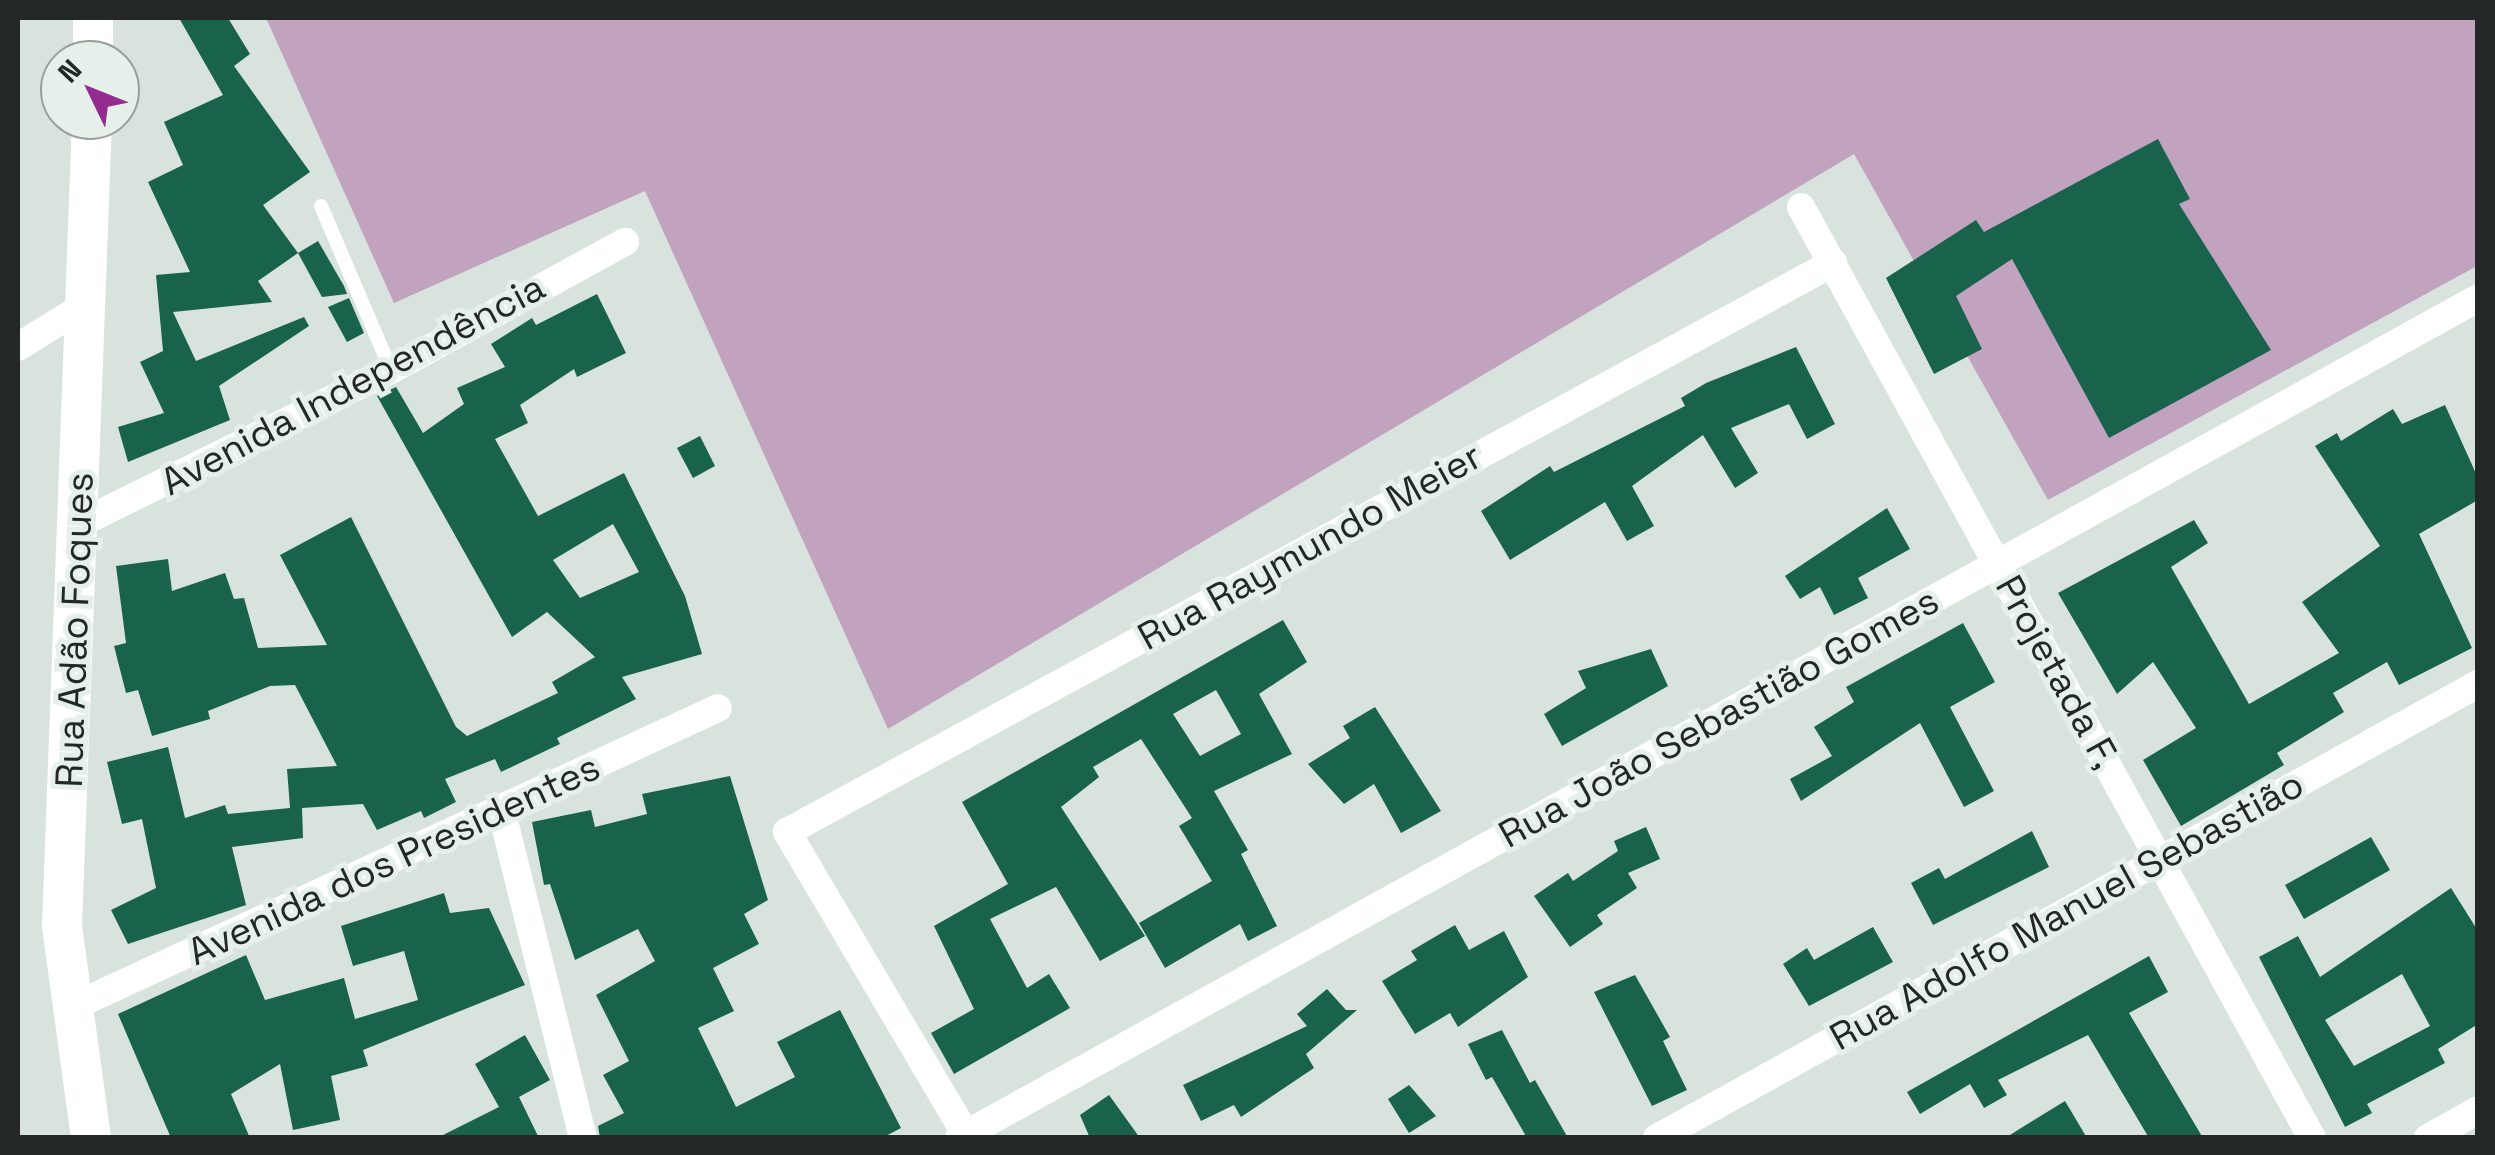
<!DOCTYPE html>
<html>
<head>
<meta charset="utf-8">
<style>
	body { margin:0 }
	#map { position:relative; width:2495px; height:1155px; overflow:hidden; background:#d8e3de; font-family:"Space Grotesk",sans-serif }
	div>[style] { position:absolute }
	.green>* { inset:0; background:#c2a3bf }
	.building>* { inset:0; background:#19634c }
	.service>* { height:14px; margin:-7px; padding:0 7px; transform-origin:7px; border-radius:7px; background:#fff }
	.minor>* { height:28px; margin:-14px; padding:0 14px; transform-origin:14px; border-radius:14px; background:#fff }
	.secondary>* { height:40px; margin:-20px; padding:0 20px; transform-origin:20px; border-radius:20px; background:#fff }
	span { translate:-50% -50%; white-space:nowrap; text-align:center; line-height:1.15; -webkit-text-stroke:10px #e5f0eb; paint-order:stroke }
	.street-label { font-size:38px; color:#232725 }
	.frame { position:absolute; inset:0; border:20px solid #232725; pointer-events:none }
	.north { position:absolute; left:40px; top:40px; width:100px; height:100px; box-sizing:border-box; background:#e5f0eb; border:2px solid #97a09c; border-radius:50%; rotate:313deg; font-size:28px; font-weight:700; line-height:40px; text-align:center; color:#232725 }
	.north::after { content:''; display:block; margin:auto; width:35px; height:45px; background:#942c90; clip-path:polygon(50% 0,100% 100%,50% 72%,0 100%) }
</style>
</head>
<body>
<div id="map">
	<div class="green">
		<i style="clip-path:polygon(266px 18px,2477px 18px,2477px 266px,2048px 500px,1854px 154px,888px 729px,645px 191px,394px 303px)"></i>
	</div>
	<div class="building">
		<i style="clip-path:polygon(179px 18px,228px 18px,250px 54px,234px 66px,310px 172px,263px 205px,298px 253px,258px 281px,272px 302px,173px 312px,196px 361px,304px 317px,309px 326px,219px 386px,230px 420px,128px 462px,118px 427px,164px 413px,140px 362px,163px 351px,156px 275px,190px 272px,148px 182px,183px 165px,164px 122px,223px 95px)"></i>
		<i style="clip-path:polygon(2158px 139px,2190px 199px,2179px 204px,2271px 350px,2109px 438px,2012px 259px,1956px 296px,1982px 349px,1934px 374px,1886px 278px,1976px 220px,1984px 232px)"></i>
		<i style="clip-path:polygon(318px 241px,344px 286px,347px 294px,322px 297px,298px 253px)"></i>
		<i style="clip-path:polygon(evenodd,597px 294px,626px 353px,577px 377px,574px 369px,520px 405px,528px 423px,495px 439px,538px 516px,624px 473px,685px 596px,702px 654px,622px 677px,636px 699px,557px 738px,560px 744px,501px 772px,495px 759px,445px 779px,456px 802px,424px 818px,421px 811px,377px 830px,363px 804px,302px 808px,303px 838px,232px 847px,246px 905px,128px 944px,111px 910px,156px 888px,142px 819px,122px 824px,107px 762px,168px 747px,185px 818px,225px 805px,228px 814px,290px 808px,287px 769px,337px 766px,295px 685px,270px 686px,208px 711px,210px 719px,152px 736px,138px 690px,126px 693px,114px 646px,126px 643px,116px 566px,168px 559px,172px 591px,225px 573px,234px 599px,244px 598px,258px 648px,327px 645px,280px 555px,351px 517px,456px 727px,467px 736px,558px 693px,552px 682px,595px 657px,547px 612px,512px 637px,377px 396px,396px 387px,423px 433px,464px 404px,457px 388px,505px 367px,491px 344px,532px 318px,536px 325px,597px 294px,613px 524px,639px 572px,580px 598px,553px 560px,613px 524px)"></i>
		<i style="clip-path:polygon(349px 298px,364px 333px,347px 342px,328px 307px)"></i>
		<i style="clip-path:polygon(1796px 347px,1835px 424px,1807px 439px,1789px 404px,1731px 428px,1758px 473px,1735px 488px,1703px 435px,1632px 486px,1654px 526px,1627px 541px,1605px 502px,1510px 560px,1481px 511px,1550px 466px,1554px 472px,1685px 406px,1681px 398px,1706px 383px)"></i>
		<i style="clip-path:polygon(2445px 405px,2478px 478px,2478px 500px,2419px 534px,2472px 648px,2399px 685px,2387px 662px,2333px 693px,2344px 712px,2277px 753px,2284px 765px,2181px 826px,2143px 760px,2196px 728px,2153px 662px,2117px 694px,2058px 593px,2194px 520px,2208px 543px,2171px 567px,2249px 704px,2339px 653px,2302px 602px,2380px 546px,2315px 446px,2337px 433px,2341px 441px,2393px 409px,2402px 424px)"></i>
		<i style="clip-path:polygon(700px 436px,715px 466px,693px 478px,677px 448px)"></i>
		<i style="clip-path:polygon(1887px 508px,1910px 549px,1858px 578px,1868px 598px,1834px 615px,1820px 587px,1800px 599px,1785px 576px)"></i>
		<i style="clip-path:polygon(evenodd,1283px 620px,1307px 662px,1259px 694px,1292px 754px,1214px 791px,1248px 850px,1241px 854px,1277px 926px,1248px 941px,1240px 924px,1165px 968px,1139px 923px,1212px 881px,1179px 826px,1192px 818px,1141px 739px,1093px 767px,1099px 777px,1061px 807px,1145px 936px,1100px 961px,1056px 887px,990px 919px,1027px 988px,1049px 974px,1070px 1008px,954px 1074px,931px 1033px,974px 1009px,934px 926px,1008px 884px,962px 802px,1283px 620px,1216px 690px,1241px 734px,1200px 756px,1173px 714px,1216px 690px)"></i>
		<i style="clip-path:polygon(1963px 623px,1995px 682px,1950px 707px,1994px 791px,1964px 807px,1920px 723px,1801px 801px,1790px 779px,1832px 756px,1814px 727px,1854px 702px,1846px 687px)"></i>
		<i style="clip-path:polygon(1651px 649px,1668px 686px,1562px 746px,1544px 714px,1586px 688px,1578px 671px)"></i>
		<i style="clip-path:polygon(1375px 707px,1441px 811px,1401px 833px,1374px 784px,1344px 804px,1308px 764px,1350px 738px,1343px 726px)"></i>
		<i style="clip-path:polygon(730px 776px,768px 900px,744px 914px,759px 944px,713px 968px,734px 1011px,698px 1028px,736px 1107px,795px 1077px,777px 1042px,840px 1010px,901px 1128px,882px 1138px,600px 1138px,598px 1126px,624px 1113px,603px 1075px,629px 1061px,596px 995px,655px 961px,638px 929px,575px 960px,550px 884px,544px 885px,532px 822px,591px 810px,595px 827px,647px 814px,642px 794px)"></i>
		<i style="clip-path:polygon(1646px 827px,1660px 859px,1628px 873px,1637px 888px,1597px 915px,1603px 924px,1570px 947px,1534px 896px,1568px 873px,1573px 881px,1618px 851px,1614px 841px)"></i>
		<i style="clip-path:polygon(2032px 831px,2049px 867px,1933px 925px,1911px 883px,1939px 868px,1945px 879px)"></i>
		<i style="clip-path:polygon(2371px 837px,2390px 870px,2304px 919px,2285px 885px)"></i>
		<i style="clip-path:polygon(evenodd,2451px 888px,2478px 931px,2478px 1024px,2438px 1049px,2445px 1063px,2367px 1104px,2372px 1113px,2345px 1127px,2259px 957px,2298px 936px,2320px 977px,2451px 888px,2402px 974px,2430px 1026px,2354px 1066px,2325px 1020px,2402px 974px)"></i>
		<i style="clip-path:polygon(444px 893px,450px 913px,489px 908px,525px 985px,363px 1050px,368px 1066px,331px 1076px,340px 1120px,293px 1130px,280px 1064px,231px 1094px,250px 1138px,171px 1138px,118px 1014px,246px 955px,265px 1000px,344px 978px,355px 1019px,418px 1000px,404px 951px,353px 966px,341px 926px)"></i>
		<i style="clip-path:polygon(1455px 925px,1469px 950px,1504px 931px,1528px 977px,1458px 1027px,1450px 1013px,1415px 1034px,1382px 981px,1417px 960px,1411px 951px)"></i>
		<i style="clip-path:polygon(1873px 927px,1893px 962px,1809px 1006px,1783px 964px,1807px 948px,1814px 960px)"></i>
		<i style="clip-path:polygon(2149px 956px,2168px 992px,2129px 1013px,2203px 1138px,2149px 1138px,2088px 1035px,1998px 1080px,2007px 1095px,1984px 1108px,1970px 1084px,1920px 1114px,1907px 1092px)"></i>
		<i style="clip-path:polygon(1635px 975px,1670px 1037px,1663px 1041px,1687px 1090px,1652px 1106px,1594px 992px)"></i>
		<i style="clip-path:polygon(1327px 989px,1346px 1010px,1357px 1010px,1306px 1054px,1314px 1068px,1241px 1117px,1234px 1105px,1201px 1121px,1183px 1085px,1307px 1026px,1297px 1014px)"></i>
		<i style="clip-path:polygon(1502px 1030px,1530px 1083px,1535px 1080px,1568px 1138px,1527px 1138px,1492px 1077px,1486px 1080px,1468px 1044px)"></i>
		<i style="clip-path:polygon(525px 1035px,550px 1080px,519px 1097px,539px 1138px,437px 1138px,499px 1107px,475px 1064px)"></i>
		<i style="clip-path:polygon(1409px 1085px,1436px 1116px,1409px 1133px,1388px 1099px)"></i>
		<i style="clip-path:polygon(1109px 1095px,1140px 1138px,1090px 1138px,1080px 1115px)"></i>
		<i style="clip-path:polygon(2065px 1101px,2087px 1138px,2005px 1138px)"></i>
	</div>
	<div class="service">
		<i style="left:321px;top:206px;width:178px;rotate:66.9deg"></i>
	</div>
	<div class="minor">
		<i style="left:1801px;top:207px;width:1062px;rotate:61.24deg"></i>
		<i style="left:18px;top:347px;width:84px;rotate:-31.8deg"></i>
		<i style="left:79px;top:524px;width:348px;rotate:-26.3deg"></i>
		<i style="left:391px;top:370px;width:267px;rotate:-28.7deg"></i>
		<i style="left:502px;top:813px;width:335px;rotate:76deg"></i>
		<i style="left:68px;top:1009px;width:716px;rotate:-24.85deg"></i>
		<i style="left:959px;top:1138px;width:1736px;rotate:-28.94deg"></i>
		<i style="left:968px;top:1138px;width:356px;rotate:-120.6deg"></i>
		<i style="left:787px;top:832px;width:1191px;rotate:-28.55deg"></i>
		<i style="left:1657px;top:1138px;width:938px;rotate:-28.94deg"></i>
		<i style="left:2428px;top:1138px;width:57px;rotate:-29.2deg"></i>
	</div>
	<div class="secondary">
		<i style="left:93px;top:60px;width:42px;rotate:-90deg"></i>
		<i style="left:91px;top:1138px;width:214px;rotate:-97.8deg"></i>
		<i style="left:62px;top:926px;width:807px;rotate:-87.87deg"></i>
	</div>
	<div class="street-label">
		<span style="left:353px;top:385px;rotate:-28deg">Avenida Independência</span>
		<span style="left:1310px;top:547px;rotate:-29deg">Rua Raymundo Meier</span>
		<span style="left:75px;top:630px;rotate:-88deg">Rua Adão Foques</span>
		<span style="left:2057px;top:672px;rotate:61deg">Projetada F,</span>
		<span style="left:1719px;top:718px;rotate:-29deg">Rua João Sebastião Gomes</span>
		<span style="left:394px;top:860px;rotate:-25deg">Avenida dos Presidentes</span>
		<span style="left:2067px;top:911px;rotate:-29deg">Rua Adolfo Manuel Sebastião</span>
	</div>
	<div class="frame"></div>
	<div class="north">N</div>
</div>
</body>
</html>
